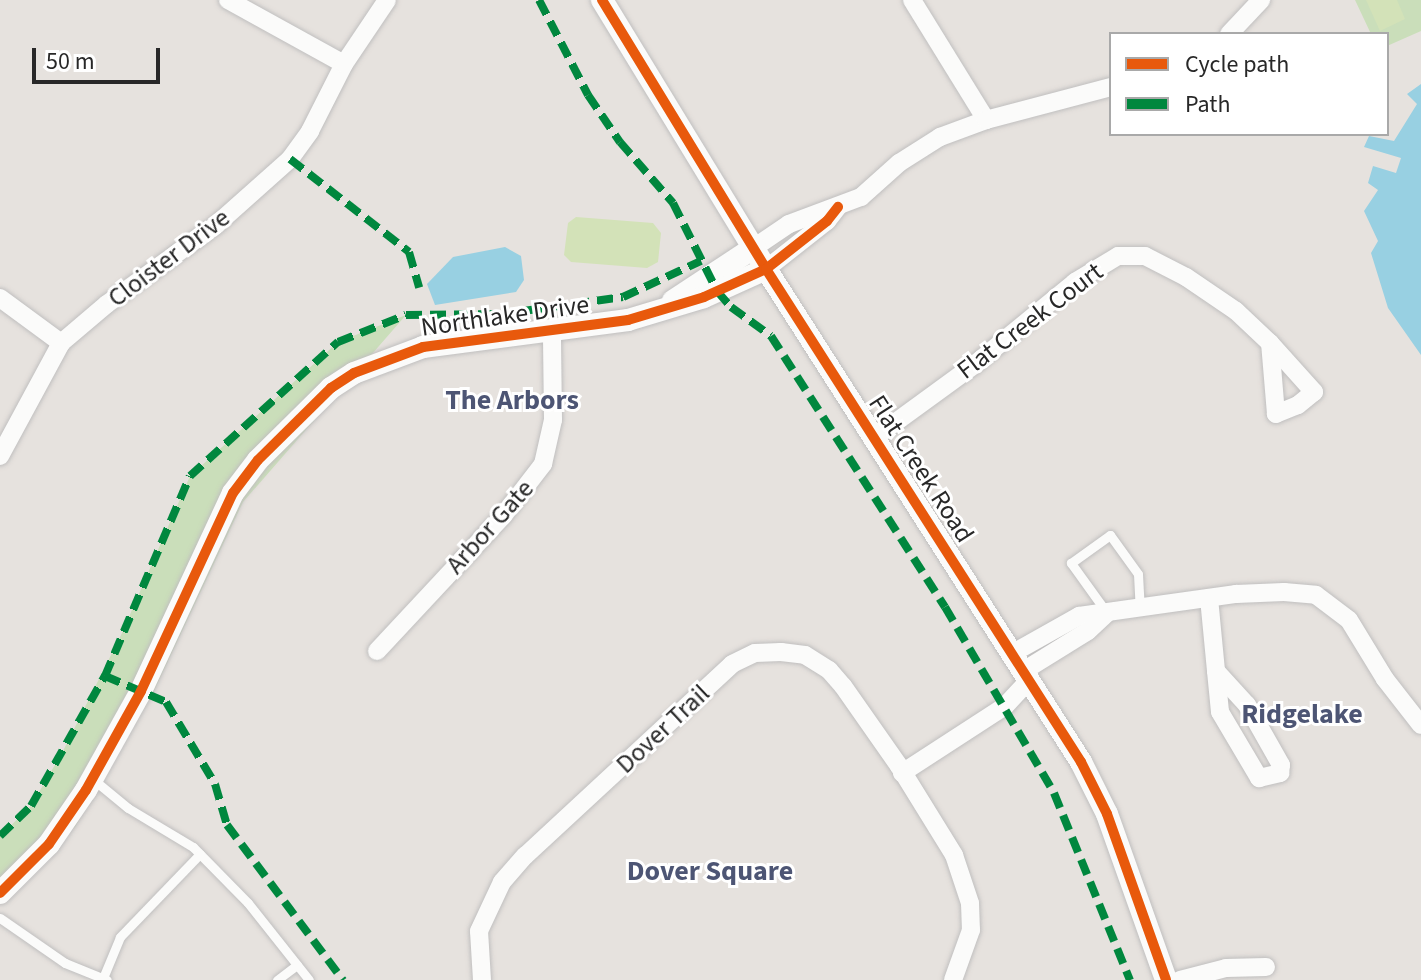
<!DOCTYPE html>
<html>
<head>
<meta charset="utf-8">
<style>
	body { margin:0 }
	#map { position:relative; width:1421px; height:980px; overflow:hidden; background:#e6e2de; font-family:"Source Sans 3",sans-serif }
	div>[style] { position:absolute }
	.green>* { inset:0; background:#cadeba }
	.pitch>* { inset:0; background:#d3e2b8 }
	.water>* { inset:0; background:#98d0e2 }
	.roads { filter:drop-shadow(0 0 2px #c0bfbf) drop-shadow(0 0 2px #c0bfbf) }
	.service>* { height:9px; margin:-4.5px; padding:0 4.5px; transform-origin:4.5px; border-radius:4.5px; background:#fbfbfa }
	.minor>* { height:18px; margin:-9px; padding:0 9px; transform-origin:9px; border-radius:9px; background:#fbfbfa }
	.tertiary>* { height:22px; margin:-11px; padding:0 11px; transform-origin:11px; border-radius:11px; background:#fbfbfa }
	.quiet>* { height:8px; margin-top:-4px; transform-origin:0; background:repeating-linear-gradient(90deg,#00873e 0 16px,transparent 0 24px) }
	.cycleway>* { height:10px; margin:-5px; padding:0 5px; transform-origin:5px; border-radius:5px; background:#e8590c }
	span { translate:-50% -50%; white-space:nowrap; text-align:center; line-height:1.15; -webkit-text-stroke:6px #fff; paint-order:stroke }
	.street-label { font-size:26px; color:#282828 }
	.neighbourhood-label { font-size:28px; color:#4d5574; font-weight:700 }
	.legend { position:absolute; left:1109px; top:32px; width:280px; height:104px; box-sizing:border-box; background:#fff; border:2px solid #a9a9a9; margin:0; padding:10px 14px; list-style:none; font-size:24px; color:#282828 }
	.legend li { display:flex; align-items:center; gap:16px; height:40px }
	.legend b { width:40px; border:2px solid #a9a9a9 }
	.scale { position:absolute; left:32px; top:48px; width:128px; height:36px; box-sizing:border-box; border:4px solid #282828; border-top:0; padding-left:10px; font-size:24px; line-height:28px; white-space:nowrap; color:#282828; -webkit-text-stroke:6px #fff; paint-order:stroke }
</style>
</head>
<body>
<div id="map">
	<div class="green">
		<i style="clip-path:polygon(1355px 0,1421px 0,1421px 31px,1387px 46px,1387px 34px,1371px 34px)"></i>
		<i style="clip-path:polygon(406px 315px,243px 502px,152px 695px,75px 827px,0 893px,0 836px,31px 806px,63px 751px,122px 633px,190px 476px,338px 342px)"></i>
	</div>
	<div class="pitch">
		<i style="clip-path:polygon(1366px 0,1397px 0,1405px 19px,1380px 31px)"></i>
		<i style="clip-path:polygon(576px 217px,653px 223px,661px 233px,658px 262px,647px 268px,571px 262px,564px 255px,568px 223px)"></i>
	</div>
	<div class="water">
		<i style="clip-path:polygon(1421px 84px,1421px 355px,1388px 308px,1371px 253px,1378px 241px,1364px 211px,1378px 190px,1368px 183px,1373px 166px,1396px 173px,1401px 158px,1364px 147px,1369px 136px,1394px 141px,1417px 104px,1407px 94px)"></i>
		<i style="clip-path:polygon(505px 247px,521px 256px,524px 280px,516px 292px,435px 305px,427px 284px,453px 257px)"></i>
	</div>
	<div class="roads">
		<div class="service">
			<i style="left:1107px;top:613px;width:62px;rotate:-125.8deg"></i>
			<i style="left:1071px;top:563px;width:48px;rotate:-35.7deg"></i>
			<i style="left:1110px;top:535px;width:48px;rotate:54.3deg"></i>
			<i style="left:1138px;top:574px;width:33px;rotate:87deg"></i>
			<i style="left:94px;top:780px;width:44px;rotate:39.5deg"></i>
			<i style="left:128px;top:808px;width:76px;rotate:31deg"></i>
			<i style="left:193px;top:847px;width:78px;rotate:45.5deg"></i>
			<i style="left:248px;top:903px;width:98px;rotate:51.6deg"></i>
			<i style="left:0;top:918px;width:79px;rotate:34.7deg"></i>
			<i style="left:65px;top:963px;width:45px;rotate:22deg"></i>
			<i style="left:103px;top:978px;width:44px;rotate:-67.5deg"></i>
			<i style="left:120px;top:937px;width:115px;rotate:-46.1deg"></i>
			<i style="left:277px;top:980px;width:25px;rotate:-37deg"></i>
		</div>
		<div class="minor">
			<i style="left:228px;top:0;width:132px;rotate:28.9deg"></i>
			<i style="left:912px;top:0;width:141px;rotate:58.3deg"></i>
			<i style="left:1229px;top:34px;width:47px;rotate:-46.7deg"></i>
			<i style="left:755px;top:247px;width:41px;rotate:-34.1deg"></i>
			<i style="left:789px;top:224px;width:77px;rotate:-20.6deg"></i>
			<i style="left:861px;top:197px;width:51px;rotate:-41.8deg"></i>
			<i style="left:899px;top:163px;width:49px;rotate:-32.4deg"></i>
			<i style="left:940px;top:137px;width:49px;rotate:-20.3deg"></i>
			<i style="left:986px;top:120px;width:129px;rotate:-14.8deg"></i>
			<i style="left:766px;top:269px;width:78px;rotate:-38.2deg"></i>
			<i style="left:827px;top:221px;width:18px;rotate:-52deg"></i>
			<i style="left:0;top:298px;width:76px;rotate:36.4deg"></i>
			<i style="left:874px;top:438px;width:124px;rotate:-36.1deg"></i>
			<i style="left:974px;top:365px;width:131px;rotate:-39.4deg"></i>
			<i style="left:1075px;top:282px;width:50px;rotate:-31.2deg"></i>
			<i style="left:1118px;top:256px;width:27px"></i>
			<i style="left:1145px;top:256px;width:46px;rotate:27.1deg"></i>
			<i style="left:1186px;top:277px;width:60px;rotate:34.2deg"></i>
			<i style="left:1236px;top:311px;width:47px;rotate:43.3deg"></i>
			<i style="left:1270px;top:343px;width:66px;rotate:48.1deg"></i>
			<i style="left:1314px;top:392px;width:21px;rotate:141deg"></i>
			<i style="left:1298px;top:405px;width:24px;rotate:158deg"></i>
			<i style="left:1276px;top:414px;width:71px;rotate:-94.8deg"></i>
			<i style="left:0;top:456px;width:128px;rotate:-61.6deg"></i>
			<i style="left:61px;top:343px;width:60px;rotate:-40.3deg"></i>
			<i style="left:107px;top:304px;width:135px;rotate:-35.9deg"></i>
			<i style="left:216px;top:225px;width:99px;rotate:-41.7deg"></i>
			<i style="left:290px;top:159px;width:34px;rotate:-54deg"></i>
			<i style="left:310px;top:131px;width:75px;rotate:-63.1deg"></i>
			<i style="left:344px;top:64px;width:77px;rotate:-56.1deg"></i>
			<i style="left:1209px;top:598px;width:73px;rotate:84.5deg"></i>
			<i style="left:1216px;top:671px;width:41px;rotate:84.4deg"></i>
			<i style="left:1220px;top:712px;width:77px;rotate:59.4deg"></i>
			<i style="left:1259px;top:778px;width:22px;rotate:-13deg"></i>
			<i style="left:1280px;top:773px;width:8px;rotate:-83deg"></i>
			<i style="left:1281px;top:765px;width:69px;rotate:-119.5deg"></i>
			<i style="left:1247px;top:705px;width:46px;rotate:-132.4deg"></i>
			<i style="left:377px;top:651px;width:185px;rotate:-47deg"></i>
			<i style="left:503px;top:516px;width:66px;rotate:-52.4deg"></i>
			<i style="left:543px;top:464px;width:45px;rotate:-77.2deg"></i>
			<i style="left:553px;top:420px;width:87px;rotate:-90.7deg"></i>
			<i style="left:1013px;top:653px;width:76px;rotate:-29.3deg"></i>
			<i style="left:1079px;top:616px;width:159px;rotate:-8deg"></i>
			<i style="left:1236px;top:594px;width:48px;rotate:-2.4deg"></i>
			<i style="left:1284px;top:592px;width:32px;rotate:5deg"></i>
			<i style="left:1316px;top:595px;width:41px;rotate:37.1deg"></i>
			<i style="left:1349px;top:620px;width:69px;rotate:58.6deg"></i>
			<i style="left:1385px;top:679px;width:58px;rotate:52deg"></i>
			<i style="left:1025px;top:670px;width:74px;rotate:-31.8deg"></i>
			<i style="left:1088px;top:631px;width:26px;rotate:-43deg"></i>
			<i style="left:902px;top:773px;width:123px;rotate:-33deg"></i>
			<i style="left:1005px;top:706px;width:37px;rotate:-47deg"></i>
			<i style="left:482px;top:980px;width:49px;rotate:-93.5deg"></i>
			<i style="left:479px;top:931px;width:54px;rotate:-64.9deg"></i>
			<i style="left:502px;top:882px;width:35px;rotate:-49deg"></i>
			<i style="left:525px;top:856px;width:282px;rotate:-42.8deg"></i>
			<i style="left:732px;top:664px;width:25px;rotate:-26deg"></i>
			<i style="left:755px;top:653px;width:26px;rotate:-2deg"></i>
			<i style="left:781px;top:652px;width:24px;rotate:7deg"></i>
			<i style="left:805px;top:655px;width:28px;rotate:32deg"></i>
			<i style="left:829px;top:670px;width:21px;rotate:49deg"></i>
			<i style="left:843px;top:686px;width:98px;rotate:55deg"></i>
			<i style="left:899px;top:766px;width:105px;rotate:58.3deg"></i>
			<i style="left:954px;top:855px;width:51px;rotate:71.6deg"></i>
			<i style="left:970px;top:903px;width:27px;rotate:88deg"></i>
			<i style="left:971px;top:930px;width:53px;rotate:109.8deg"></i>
			<i style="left:1180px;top:980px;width:48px;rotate:-14.6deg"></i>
			<i style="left:1226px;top:968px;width:40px;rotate:-1.4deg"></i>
		</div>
		<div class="tertiary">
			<i style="left:602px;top:0;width:315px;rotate:58.6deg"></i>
			<i style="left:766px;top:269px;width:585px;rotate:57.42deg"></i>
			<i style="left:1081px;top:762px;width:58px;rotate:63.4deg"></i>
			<i style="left:1107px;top:814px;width:176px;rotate:70.4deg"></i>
			<i style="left:673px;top:301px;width:98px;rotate:-33.4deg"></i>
			<i style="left:0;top:893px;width:69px;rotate:-45deg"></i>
			<i style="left:49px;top:844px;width:65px;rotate:-55.6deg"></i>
			<i style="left:86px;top:790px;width:113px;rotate:-60.9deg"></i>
			<i style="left:141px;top:691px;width:218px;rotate:-65.1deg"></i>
			<i style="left:233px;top:493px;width:41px;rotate:-52.9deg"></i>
			<i style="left:258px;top:460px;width:103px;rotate:-44.6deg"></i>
			<i style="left:331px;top:388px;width:27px;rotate:-33deg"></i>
			<i style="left:354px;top:373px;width:74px;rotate:-20.6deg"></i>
			<i style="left:423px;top:347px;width:207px;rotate:-7.5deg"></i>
			<i style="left:628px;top:320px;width:79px;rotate:-16.8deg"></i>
			<i style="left:704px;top:297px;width:68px;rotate:-24.3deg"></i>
		</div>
	</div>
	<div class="quiet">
		<i style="left:539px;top:0;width:107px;rotate:62.7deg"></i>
		<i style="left:588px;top:95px;width:57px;rotate:55.8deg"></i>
		<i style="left:620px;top:142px;width:81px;rotate:49deg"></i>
		<i style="left:673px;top:203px;width:98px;rotate:63.4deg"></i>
		<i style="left:717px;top:291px;width:21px;rotate:49deg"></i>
		<i style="left:731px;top:307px;width:49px;rotate:35.9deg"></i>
		<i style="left:771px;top:336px;width:322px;rotate:57.3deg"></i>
		<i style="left:945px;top:607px;width:216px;rotate:59.6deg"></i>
		<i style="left:1054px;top:793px;width:202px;rotate:67.9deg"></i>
		<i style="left:290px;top:159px;width:151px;rotate:38deg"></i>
		<i style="left:409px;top:252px;width:37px;rotate:74deg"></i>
		<i style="left:105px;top:676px;width:66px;rotate:23.1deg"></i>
		<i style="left:166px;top:702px;width:96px;rotate:59.1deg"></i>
		<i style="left:215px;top:784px;width:43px;rotate:73.7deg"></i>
		<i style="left:227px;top:825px;width:194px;rotate:53.2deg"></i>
		<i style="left:0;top:836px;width:43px;rotate:-44.1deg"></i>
		<i style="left:31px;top:806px;width:150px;rotate:-60.4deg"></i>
		<i style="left:105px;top:676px;width:217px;rotate:-67deg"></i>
		<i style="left:190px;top:476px;width:200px;rotate:-42.2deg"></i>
		<i style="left:338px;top:342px;width:73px;rotate:-21.7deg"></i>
		<i style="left:406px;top:315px;width:96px;rotate:-0.6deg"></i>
		<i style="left:502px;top:314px;width:122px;rotate:-8deg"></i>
		<i style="left:623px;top:297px;width:86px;rotate:-24.8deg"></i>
	</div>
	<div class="cycleway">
		<i style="left:602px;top:0;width:315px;rotate:58.6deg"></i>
		<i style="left:766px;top:269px;width:585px;rotate:57.42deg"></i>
		<i style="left:1081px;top:762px;width:58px;rotate:63.4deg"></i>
		<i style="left:1107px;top:814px;width:176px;rotate:70.4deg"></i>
		<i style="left:0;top:893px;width:69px;rotate:-45deg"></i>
		<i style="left:49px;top:844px;width:65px;rotate:-55.6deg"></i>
		<i style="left:86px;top:790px;width:113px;rotate:-60.9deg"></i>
		<i style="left:141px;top:691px;width:218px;rotate:-65.1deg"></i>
		<i style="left:233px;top:493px;width:41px;rotate:-52.9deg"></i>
		<i style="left:258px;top:460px;width:103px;rotate:-44.6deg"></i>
		<i style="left:331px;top:388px;width:27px;rotate:-33deg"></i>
		<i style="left:354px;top:373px;width:74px;rotate:-20.6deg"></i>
		<i style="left:423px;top:347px;width:207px;rotate:-7.5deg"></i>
		<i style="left:628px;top:320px;width:79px;rotate:-16.8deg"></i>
		<i style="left:704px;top:297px;width:68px;rotate:-24.3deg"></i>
		<i style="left:766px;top:269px;width:78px;rotate:-38.2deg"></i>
		<i style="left:827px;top:221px;width:18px;rotate:-52deg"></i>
	</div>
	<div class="street-label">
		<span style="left:169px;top:258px;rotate:-37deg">Cloister Drive</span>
		<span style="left:505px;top:316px;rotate:-8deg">Northlake Drive</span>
		<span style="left:1030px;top:321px;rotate:-37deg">Flat Creek Court</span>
		<span style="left:921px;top:469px;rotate:57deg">Flat Creek Road</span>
		<span style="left:490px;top:527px;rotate:-48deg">Arbor Gate</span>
		<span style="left:663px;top:729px;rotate:-43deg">Dover Trail</span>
	</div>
	<div class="neighbourhood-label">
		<span style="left:512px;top:400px">The Arbors</span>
		<span style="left:1302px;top:714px">Ridgelake</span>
		<span style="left:710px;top:871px">Dover Square</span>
	</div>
	<ul class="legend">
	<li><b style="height:10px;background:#e8590c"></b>Cycle path</li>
	<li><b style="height:10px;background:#00873e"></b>Path</li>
	</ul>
	<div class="scale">50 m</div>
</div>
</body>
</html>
